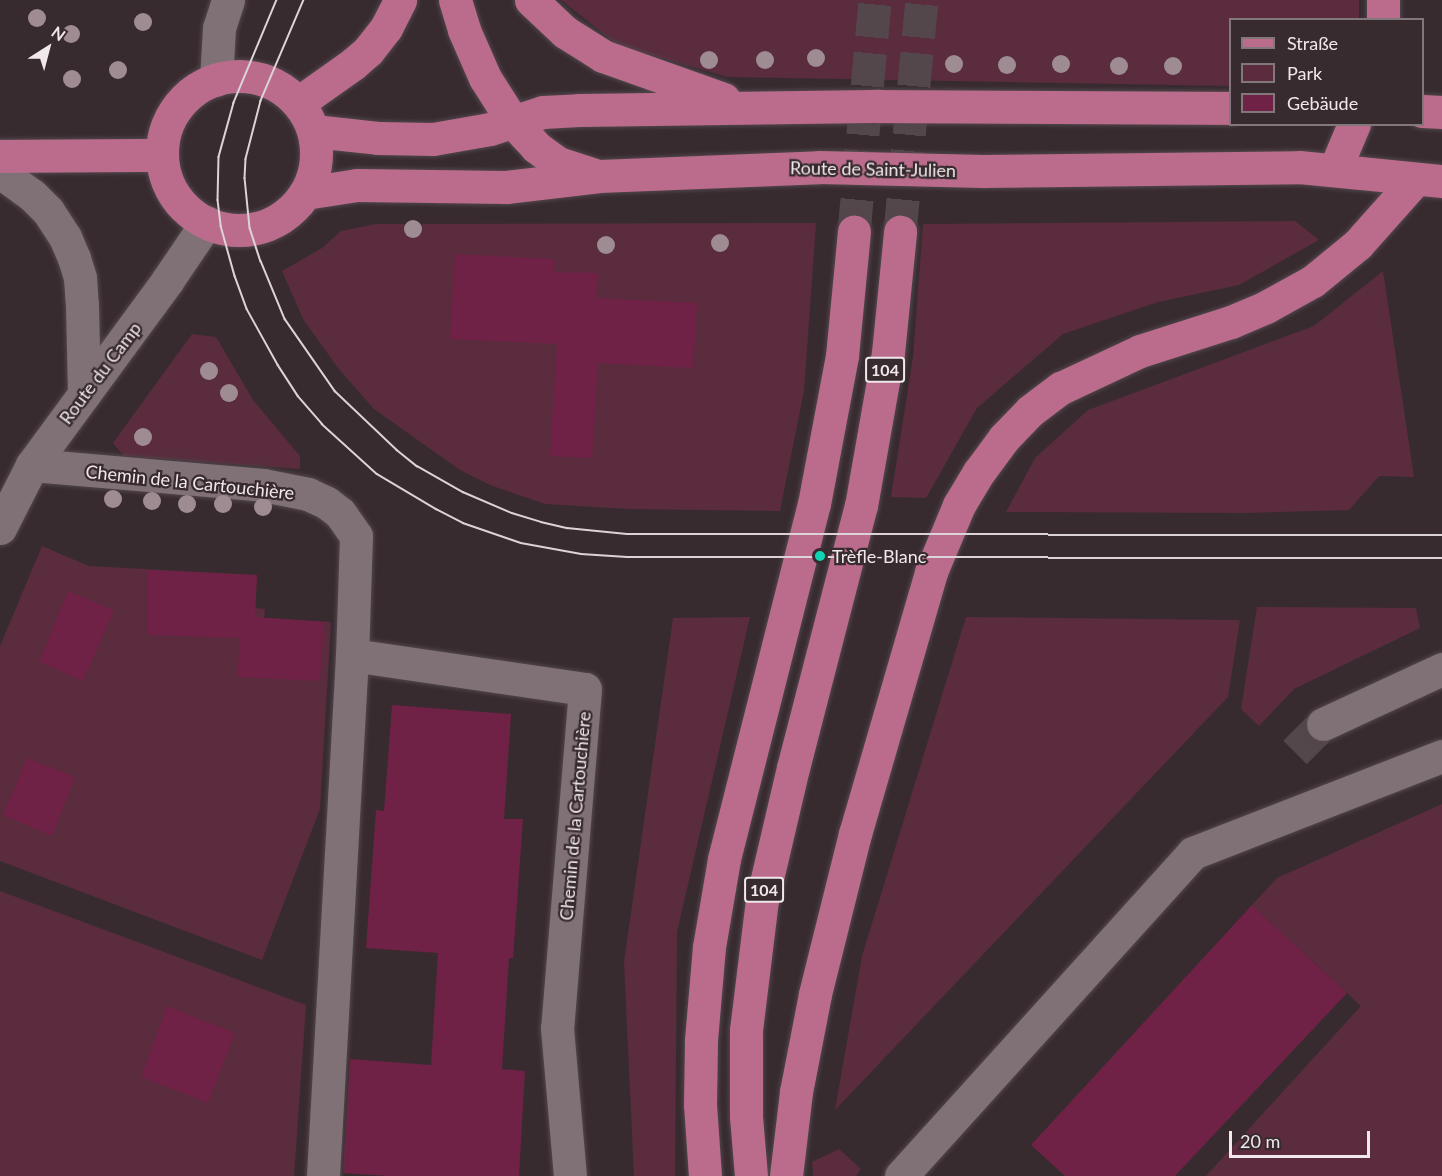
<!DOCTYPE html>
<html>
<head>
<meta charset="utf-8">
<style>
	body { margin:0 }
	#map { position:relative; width:1442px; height:1176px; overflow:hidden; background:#382b30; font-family:Lato,sans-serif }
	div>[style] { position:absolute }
	.green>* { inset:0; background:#5a2c3e }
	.building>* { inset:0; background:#6f2245 }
	.minor-tunnel>* { height:33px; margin-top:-16.5px; transform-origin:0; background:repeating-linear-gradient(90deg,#54474c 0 33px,transparent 0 49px) }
	.major-tunnel>* { height:33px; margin-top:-16.5px; transform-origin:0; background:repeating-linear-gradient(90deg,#54474c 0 33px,transparent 0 49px) }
	.roads { filter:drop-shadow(0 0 2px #51474b) drop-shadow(0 0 2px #51474b) }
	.minor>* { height:33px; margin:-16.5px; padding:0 16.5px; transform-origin:16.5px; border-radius:16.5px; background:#807176 }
	.major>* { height:33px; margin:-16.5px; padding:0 16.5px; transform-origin:16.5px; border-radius:16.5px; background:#bb6c8c }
	.major>.ring { margin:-16.5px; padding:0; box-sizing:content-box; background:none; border:33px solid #bb6c8c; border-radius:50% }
	.tram>* { height:1.5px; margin:-0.75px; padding:0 0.75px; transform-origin:0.75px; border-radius:0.75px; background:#dcd3d6 }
	.trees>* { width:18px; height:18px; margin:-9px; border-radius:50%; background:#9f8c93 }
	.dots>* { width:16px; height:16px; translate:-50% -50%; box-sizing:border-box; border:3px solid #382b30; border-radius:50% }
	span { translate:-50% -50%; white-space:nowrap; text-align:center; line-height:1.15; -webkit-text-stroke:4.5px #382b30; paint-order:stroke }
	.shield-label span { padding:2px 4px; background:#382b30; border:2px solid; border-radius:4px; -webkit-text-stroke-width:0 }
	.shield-label { font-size:16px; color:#f1e8eb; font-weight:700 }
	.street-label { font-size:18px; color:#f1e8eb }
	.poi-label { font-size:18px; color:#f1e8eb }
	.left { translate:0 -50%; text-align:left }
	.legend { position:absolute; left:1229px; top:18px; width:195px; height:108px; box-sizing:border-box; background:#382b30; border:2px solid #82777b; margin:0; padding:8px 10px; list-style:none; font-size:18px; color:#f1e8eb }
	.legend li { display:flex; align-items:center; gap:12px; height:30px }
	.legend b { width:30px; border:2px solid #82777b }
	.north { position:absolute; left:18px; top:18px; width:60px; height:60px; -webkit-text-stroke:4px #382b30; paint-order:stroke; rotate:36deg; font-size:16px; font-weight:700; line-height:24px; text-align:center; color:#f1e8eb }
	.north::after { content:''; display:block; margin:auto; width:21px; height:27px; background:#f1e8eb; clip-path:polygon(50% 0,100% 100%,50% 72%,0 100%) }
	.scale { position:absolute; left:1229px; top:1131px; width:141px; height:27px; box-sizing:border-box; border:3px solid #f1e8eb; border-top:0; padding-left:8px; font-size:18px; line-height:21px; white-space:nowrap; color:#f1e8eb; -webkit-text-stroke:4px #382b30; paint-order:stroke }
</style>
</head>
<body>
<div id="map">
	<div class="green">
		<i style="clip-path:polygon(561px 0,1359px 0,1359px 19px,1230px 20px,1230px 86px,728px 77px,619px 46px)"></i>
		<i style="clip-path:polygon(1295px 221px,1319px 240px,1239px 285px,1158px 302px,1063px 334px,977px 408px,926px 498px,891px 497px,913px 357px,923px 224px)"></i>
		<i style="clip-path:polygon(816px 223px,804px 391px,780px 511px,628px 509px,545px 504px,490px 485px,460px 470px,374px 409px,338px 368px,303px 319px,282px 271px,322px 248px,341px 231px,376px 224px)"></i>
		<i style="clip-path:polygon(1383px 271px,1414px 477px,1379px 476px,1349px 510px,1245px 513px,1006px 512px,1035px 458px,1088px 410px,1314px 326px)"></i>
		<i style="clip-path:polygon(192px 334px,216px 337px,253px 400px,300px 456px,300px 469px,124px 456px,113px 443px)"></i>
		<i style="clip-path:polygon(42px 546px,89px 566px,257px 575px,255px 608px,265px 609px,264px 618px,331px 622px,320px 809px,262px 960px,0 861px,0 646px)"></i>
		<i style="clip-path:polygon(1257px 607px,1416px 608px,1420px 628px,1294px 689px,1259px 726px,1241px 709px)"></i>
		<i style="clip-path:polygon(750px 617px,677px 932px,675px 1176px,634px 1176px,624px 962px,673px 618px)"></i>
		<i style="clip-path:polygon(966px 617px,1240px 620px,1228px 697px,835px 1110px,862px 956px)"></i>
		<i style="clip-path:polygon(1442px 804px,1442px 1176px,1206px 1176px,1361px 1006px,1252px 905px,1277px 878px)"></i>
		<i style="clip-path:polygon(0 891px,306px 1005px,294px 1176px,0 1176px)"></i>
		<i style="clip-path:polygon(839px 1149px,861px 1169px,856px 1176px,813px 1176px,812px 1162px)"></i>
	</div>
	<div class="building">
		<i style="clip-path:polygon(455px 254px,555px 259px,554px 272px,598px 273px,596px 298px,697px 303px,693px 368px,598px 363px,592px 458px,550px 456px,557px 344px,450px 339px)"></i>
		<i style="clip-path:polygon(148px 570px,257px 575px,255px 617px,324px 622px,320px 681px,237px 677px,240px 638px,147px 635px)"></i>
		<i style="clip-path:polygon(68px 591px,114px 610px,83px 681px,39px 662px)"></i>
		<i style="clip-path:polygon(392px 705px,511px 714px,504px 819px,523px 819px,513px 958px,509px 958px,502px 1069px,525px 1071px,519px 1176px,388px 1176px,343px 1173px,350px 1059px,431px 1065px,438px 953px,366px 948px,376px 810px,384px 811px)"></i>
		<i style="clip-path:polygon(27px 758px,75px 777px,52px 836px,3px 815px)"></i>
		<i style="clip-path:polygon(1252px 905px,1347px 993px,1175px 1176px,1065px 1176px,1031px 1145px)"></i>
		<i style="clip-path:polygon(167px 1006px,235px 1033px,208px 1103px,141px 1077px)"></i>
	</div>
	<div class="minor-tunnel">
		<i style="left:1295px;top:752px;width:40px;rotate:-45deg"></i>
	</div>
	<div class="major-tunnel">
		<i style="left:854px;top:232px;width:233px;rotate:-84.8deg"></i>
		<i style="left:900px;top:232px;width:233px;rotate:-84.6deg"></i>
	</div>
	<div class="roads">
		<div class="minor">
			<i style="left:216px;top:80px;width:52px;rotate:-86.7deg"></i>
			<i style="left:219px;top:28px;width:29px;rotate:-72deg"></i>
			<i style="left:0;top:172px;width:39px;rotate:36deg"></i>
			<i style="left:32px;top:195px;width:23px;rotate:45deg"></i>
			<i style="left:48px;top:211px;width:31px;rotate:57deg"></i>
			<i style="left:65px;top:237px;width:23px;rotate:67deg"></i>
			<i style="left:74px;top:258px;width:21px;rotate:73deg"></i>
			<i style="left:80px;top:278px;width:27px;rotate:86deg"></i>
			<i style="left:82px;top:305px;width:89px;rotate:88.7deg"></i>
			<i style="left:32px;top:465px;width:232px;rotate:4.9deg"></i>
			<i style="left:263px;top:485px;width:46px;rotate:11.3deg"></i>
			<i style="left:308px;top:494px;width:21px;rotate:25deg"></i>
			<i style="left:327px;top:503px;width:16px;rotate:38deg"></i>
			<i style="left:340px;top:513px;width:28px;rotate:55deg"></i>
			<i style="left:356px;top:536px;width:119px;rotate:91.9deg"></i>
			<i style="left:0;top:528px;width:71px;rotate:-63.1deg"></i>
			<i style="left:32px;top:465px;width:228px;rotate:-53.7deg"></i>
			<i style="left:167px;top:281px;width:71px;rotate:-55.9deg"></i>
			<i style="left:1323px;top:724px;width:131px;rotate:-24.8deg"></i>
			<i style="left:323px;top:1176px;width:522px;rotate:-86.81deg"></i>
			<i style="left:352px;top:655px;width:235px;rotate:8.3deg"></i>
			<i style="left:585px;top:689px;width:340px;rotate:94.7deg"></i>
			<i style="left:557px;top:1028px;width:149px;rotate:85deg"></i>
			<i style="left:901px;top:1176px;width:435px;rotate:-47.9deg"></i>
			<i style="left:1193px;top:853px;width:267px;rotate:-21.3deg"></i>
		</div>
		<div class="major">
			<i style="left:455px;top:0;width:31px;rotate:73deg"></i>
			<i style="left:464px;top:30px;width:52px;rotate:66.4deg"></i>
			<i style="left:485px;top:78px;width:52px;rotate:57.5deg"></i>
			<i style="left:513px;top:122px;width:34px;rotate:47deg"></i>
			<i style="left:536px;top:147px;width:27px;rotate:36deg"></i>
			<i style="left:558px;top:163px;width:38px;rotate:18deg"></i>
			<i style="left:531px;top:0;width:47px;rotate:43.3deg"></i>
			<i style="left:565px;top:32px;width:45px;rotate:32.3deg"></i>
			<i style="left:603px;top:56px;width:128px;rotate:19.6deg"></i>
			<i style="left:1383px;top:0;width:20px;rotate:90deg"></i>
			<i class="ring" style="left:162px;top:76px;width:121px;height:121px"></i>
			<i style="left:298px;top:103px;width:67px;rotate:-35.3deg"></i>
			<i style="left:353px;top:64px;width:20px;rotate:-41deg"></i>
			<i style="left:368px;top:51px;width:29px;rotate:-52deg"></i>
			<i style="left:386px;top:28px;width:31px;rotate:-63deg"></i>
			<i style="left:1422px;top:111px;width:20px;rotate:3deg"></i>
			<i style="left:314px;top:131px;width:64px;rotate:6.2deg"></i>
			<i style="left:378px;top:138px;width:55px;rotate:1deg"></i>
			<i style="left:433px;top:139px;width:58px;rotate:-10deg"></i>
			<i style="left:490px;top:129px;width:56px;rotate:-17.8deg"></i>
			<i style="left:543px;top:112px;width:36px;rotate:-3deg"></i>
			<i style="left:579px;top:110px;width:300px;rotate:-0.8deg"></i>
			<i style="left:879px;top:106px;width:351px;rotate:0.3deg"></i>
			<i style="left:0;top:156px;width:161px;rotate:-0.4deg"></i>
			<i style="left:1335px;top:169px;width:49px;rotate:-67.1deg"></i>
			<i style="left:305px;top:193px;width:53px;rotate:-8.7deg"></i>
			<i style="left:357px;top:185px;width:149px;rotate:0.8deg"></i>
			<i style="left:506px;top:187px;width:94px;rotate:-6.7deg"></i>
			<i style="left:599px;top:176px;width:220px;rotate:-2.3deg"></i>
			<i style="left:819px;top:167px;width:164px;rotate:1.4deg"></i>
			<i style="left:983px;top:171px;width:316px;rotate:-0.7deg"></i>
			<i style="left:1299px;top:167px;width:144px;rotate:5.6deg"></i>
			<i style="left:705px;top:1176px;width:71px;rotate:-94deg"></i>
			<i style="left:700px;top:1105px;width:65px;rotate:-89.1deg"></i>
			<i style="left:701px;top:1040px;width:93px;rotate:-85.1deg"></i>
			<i style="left:709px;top:947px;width:89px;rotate:-80.3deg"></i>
			<i style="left:724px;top:859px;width:366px;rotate:-75.8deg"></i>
			<i style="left:814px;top:504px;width:151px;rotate:-79.3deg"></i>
			<i style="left:842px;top:356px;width:125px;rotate:-84.5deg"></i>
			<i style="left:751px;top:1176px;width:60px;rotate:-94.8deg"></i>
			<i style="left:746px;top:1116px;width:86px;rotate:-90deg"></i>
			<i style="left:746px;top:1030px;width:131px;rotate:-83deg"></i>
			<i style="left:762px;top:900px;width:136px;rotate:-76.8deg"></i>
			<i style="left:793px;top:768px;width:271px;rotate:-75.5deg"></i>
			<i style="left:861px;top:506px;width:155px;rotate:-80deg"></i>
			<i style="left:888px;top:353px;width:122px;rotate:-84.3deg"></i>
			<i style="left:786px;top:1176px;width:85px;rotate:-83.2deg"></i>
			<i style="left:796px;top:1092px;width:100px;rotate:-79deg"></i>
			<i style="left:815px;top:994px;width:165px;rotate:-76deg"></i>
			<i style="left:855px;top:834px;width:273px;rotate:-73.8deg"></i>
			<i style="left:931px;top:572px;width:73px;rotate:-67.3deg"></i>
			<i style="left:959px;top:505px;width:39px;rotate:-59deg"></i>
			<i style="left:979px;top:472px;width:42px;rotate:-53.7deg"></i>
			<i style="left:1004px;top:438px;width:37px;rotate:-46deg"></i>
			<i style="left:1030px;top:411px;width:39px;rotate:-37deg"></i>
			<i style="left:1061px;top:388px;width:87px;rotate:-25.1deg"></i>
			<i style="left:1140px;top:351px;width:96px;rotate:-17.7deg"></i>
			<i style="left:1231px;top:322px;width:38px;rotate:-23deg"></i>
			<i style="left:1266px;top:307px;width:54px;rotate:-29deg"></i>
			<i style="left:1313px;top:281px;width:58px;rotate:-39.4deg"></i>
			<i style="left:1358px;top:244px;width:87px;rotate:-48.3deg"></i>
		</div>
	</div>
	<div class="tram">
		<i style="left:277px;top:0;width:112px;rotate:112.7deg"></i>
		<i style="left:234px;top:103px;width:56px;rotate:105.5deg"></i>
		<i style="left:219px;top:157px;width:43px;rotate:91.3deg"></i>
		<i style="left:218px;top:200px;width:26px;rotate:83deg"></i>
		<i style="left:221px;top:226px;width:52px;rotate:74.4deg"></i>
		<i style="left:235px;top:276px;width:35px;rotate:70deg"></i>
		<i style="left:247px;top:309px;width:64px;rotate:61deg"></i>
		<i style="left:278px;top:365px;width:37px;rotate:57deg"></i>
		<i style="left:298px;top:396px;width:37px;rotate:49deg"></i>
		<i style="left:322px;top:424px;width:74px;rotate:42.3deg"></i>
		<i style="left:377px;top:474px;width:69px;rotate:30.7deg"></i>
		<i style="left:436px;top:509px;width:30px;rotate:27deg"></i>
		<i style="left:463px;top:523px;width:61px;rotate:19deg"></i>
		<i style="left:521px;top:543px;width:61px;rotate:10.4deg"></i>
		<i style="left:581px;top:554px;width:46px;rotate:3.7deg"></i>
		<i style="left:627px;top:557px;width:815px;rotate:0.07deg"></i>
		<i style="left:304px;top:0;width:110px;rotate:113.1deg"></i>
		<i style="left:261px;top:101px;width:60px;rotate:104.5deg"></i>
		<i style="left:246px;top:159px;width:19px;rotate:93deg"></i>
		<i style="left:245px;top:178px;width:50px;rotate:84.3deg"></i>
		<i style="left:250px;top:228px;width:35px;rotate:72deg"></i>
		<i style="left:261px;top:261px;width:63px;rotate:67.5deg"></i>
		<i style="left:285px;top:319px;width:88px;rotate:55.2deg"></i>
		<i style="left:335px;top:391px;width:86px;rotate:43.6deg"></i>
		<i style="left:397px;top:450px;width:26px;rotate:39deg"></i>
		<i style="left:417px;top:466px;width:53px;rotate:29.5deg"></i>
		<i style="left:463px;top:492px;width:53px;rotate:23.2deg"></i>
		<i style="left:512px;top:513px;width:30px;rotate:17deg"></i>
		<i style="left:541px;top:522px;width:27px;rotate:13deg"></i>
		<i style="left:567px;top:528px;width:60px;rotate:5.7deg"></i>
		<i style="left:627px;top:534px;width:815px;rotate:0.07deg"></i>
	</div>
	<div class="trees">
		<i style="left:37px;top:18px"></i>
		<i style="left:143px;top:22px"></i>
		<i style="left:71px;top:34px"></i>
		<i style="left:816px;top:58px"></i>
		<i style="left:709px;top:60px"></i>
		<i style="left:765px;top:60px"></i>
		<i style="left:954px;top:64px"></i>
		<i style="left:1061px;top:64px"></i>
		<i style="left:1007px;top:65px"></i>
		<i style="left:1119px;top:66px"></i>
		<i style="left:1173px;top:66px"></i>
		<i style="left:118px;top:70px"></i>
		<i style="left:72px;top:79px"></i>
		<i style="left:413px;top:229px"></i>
		<i style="left:720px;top:243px"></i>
		<i style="left:606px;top:245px"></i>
		<i style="left:209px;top:371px"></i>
		<i style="left:229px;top:393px"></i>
		<i style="left:143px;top:437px"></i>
		<i style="left:113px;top:499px"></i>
		<i style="left:152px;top:501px"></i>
		<i style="left:187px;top:504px"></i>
		<i style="left:223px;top:504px"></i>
		<i style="left:263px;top:507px"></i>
	</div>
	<div class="dots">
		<i style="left:820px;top:556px;background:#0fd5b4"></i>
	</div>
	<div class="shield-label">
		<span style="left:885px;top:370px">104</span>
		<span style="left:764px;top:890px">104</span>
	</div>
	<div class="street-label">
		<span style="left:873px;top:169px;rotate:1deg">Route de Saint-Julien</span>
		<span style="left:100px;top:373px;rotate:-53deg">Route du Camp</span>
		<span style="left:190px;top:482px;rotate:6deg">Chemin de la Cartouchière</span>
		<span style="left:575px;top:816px;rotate:-85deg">Chemin de la Cartouchière</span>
	</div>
	<div class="poi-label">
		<span class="left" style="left:832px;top:556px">Trèfle-Blanc</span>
	</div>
	<ul class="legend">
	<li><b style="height:8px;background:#bb6c8c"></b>Straße</li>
	<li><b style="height:16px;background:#5a2c3e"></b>Park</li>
	<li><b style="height:16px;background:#6f2245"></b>Gebäude</li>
	</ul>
	<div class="north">N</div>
	<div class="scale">20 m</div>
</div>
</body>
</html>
